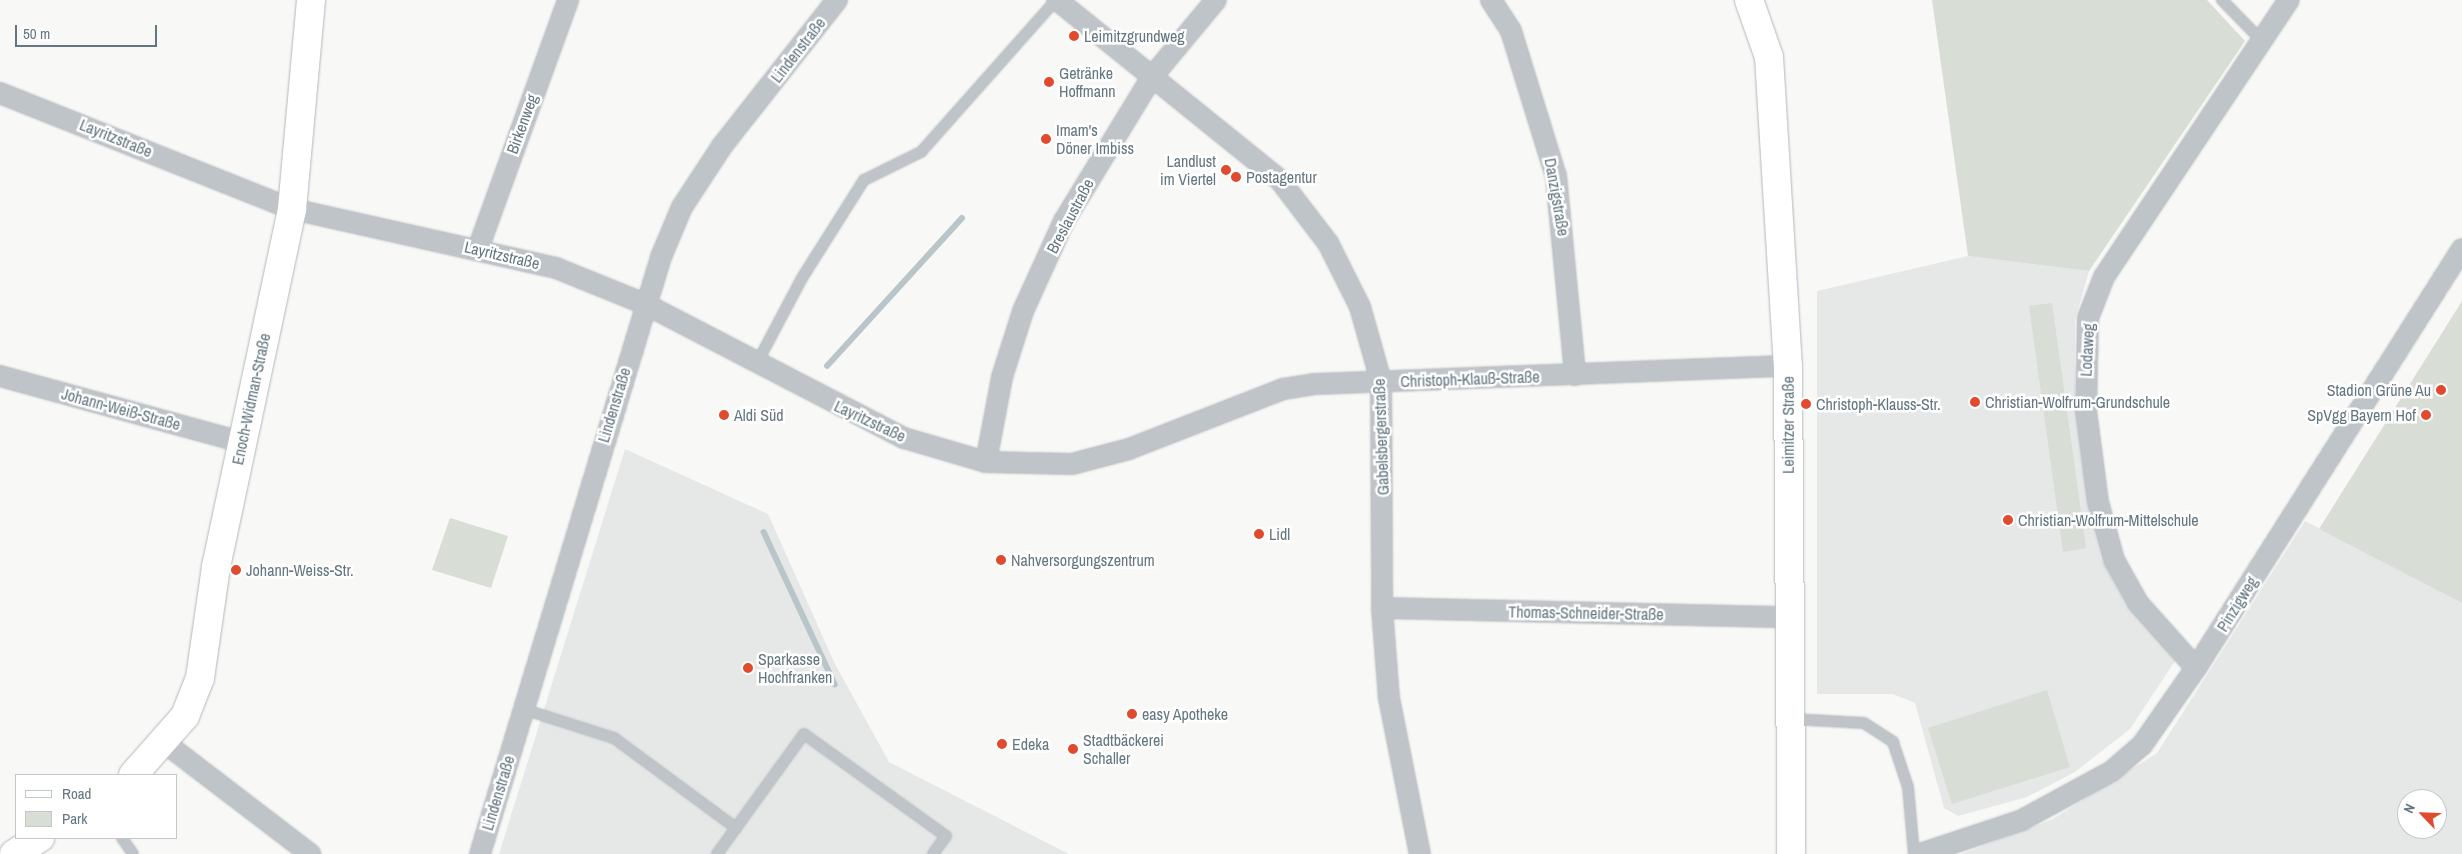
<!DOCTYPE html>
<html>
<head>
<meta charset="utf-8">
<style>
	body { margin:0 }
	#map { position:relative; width:2462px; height:854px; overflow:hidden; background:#f8f8f6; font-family:"Archivo Narrow",sans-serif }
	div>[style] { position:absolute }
	.built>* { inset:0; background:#e6e8e7 }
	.green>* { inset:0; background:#d8ddd5 }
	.stream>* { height:5.5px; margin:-2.75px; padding:0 2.75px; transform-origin:2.75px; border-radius:2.75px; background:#b9c5c9 }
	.roads { filter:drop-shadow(0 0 1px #b2b8bc) drop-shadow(0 0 1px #b2b8bc) }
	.lane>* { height:10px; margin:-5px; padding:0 5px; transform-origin:5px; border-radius:5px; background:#bfc4c8 }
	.street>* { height:20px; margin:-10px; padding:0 10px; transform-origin:10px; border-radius:10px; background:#bfc4c8 }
	.secondary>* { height:28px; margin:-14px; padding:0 14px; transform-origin:14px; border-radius:14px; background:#fff }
	.dots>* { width:14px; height:14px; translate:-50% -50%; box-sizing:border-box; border:2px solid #fff; border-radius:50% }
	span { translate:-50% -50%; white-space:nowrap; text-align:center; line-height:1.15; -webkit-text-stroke:5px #fff; paint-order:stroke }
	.poi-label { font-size:16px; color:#647680 }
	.left { translate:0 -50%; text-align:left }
	.right { translate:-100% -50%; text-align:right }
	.street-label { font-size:16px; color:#647680 }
	.legend { position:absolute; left:15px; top:774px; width:162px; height:65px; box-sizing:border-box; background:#fff; border:1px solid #c1c8cc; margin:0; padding:6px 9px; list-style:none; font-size:15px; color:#647680 }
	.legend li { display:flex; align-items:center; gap:10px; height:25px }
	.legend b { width:25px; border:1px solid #c1c8cc }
	.north { position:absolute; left:2397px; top:789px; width:50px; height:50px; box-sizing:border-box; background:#fff; border:1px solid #c1c8cc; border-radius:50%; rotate:294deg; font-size:14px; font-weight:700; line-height:20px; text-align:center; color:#647680 }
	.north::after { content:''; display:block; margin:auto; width:18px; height:22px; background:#e04a2e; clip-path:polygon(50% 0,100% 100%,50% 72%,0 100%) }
	.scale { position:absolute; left:15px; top:25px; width:142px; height:22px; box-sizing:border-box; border:2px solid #647680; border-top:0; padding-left:6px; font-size:15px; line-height:18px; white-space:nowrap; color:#647680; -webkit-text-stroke:4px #fff; paint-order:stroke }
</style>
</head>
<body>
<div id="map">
	<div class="built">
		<i style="clip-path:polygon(1968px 256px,2089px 271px,2075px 320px,2075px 404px,2089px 509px,2101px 559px,2127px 606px,2177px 658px,2130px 729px,2075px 772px,2027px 797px,1958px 816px,1944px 808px,1915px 703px,1893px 694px,1817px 694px,1817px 291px)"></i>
		<i style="clip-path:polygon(625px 449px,768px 514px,835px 664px,889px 762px,1069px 854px,499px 854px)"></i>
		<i style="clip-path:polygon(evenodd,2305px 521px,2462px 603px,2462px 854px,1961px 854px,2053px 819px,2157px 753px,2305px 521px,2407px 799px,2437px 799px,2437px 829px,2407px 829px,2407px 799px)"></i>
	</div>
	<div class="green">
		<i style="clip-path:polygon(1932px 0,2207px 0,2245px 41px,2089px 271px,1968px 256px)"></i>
		<i style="clip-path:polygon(2462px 301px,2462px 603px,2319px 529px)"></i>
		<i style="clip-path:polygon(2052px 303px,2086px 548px,2063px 552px,2029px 306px)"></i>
		<i style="clip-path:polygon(450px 518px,508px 536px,491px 588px,432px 570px)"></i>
		<i style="clip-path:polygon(2047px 690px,2070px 767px,1952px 804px,1928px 728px)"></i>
	</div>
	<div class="stream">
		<i style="left:827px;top:366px;width:200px;rotate:-47.6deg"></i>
		<i style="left:764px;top:532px;width:168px;rotate:65deg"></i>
	</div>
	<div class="roads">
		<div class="lane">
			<i style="left:2222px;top:0;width:59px;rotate:45.7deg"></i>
			<i style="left:757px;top:363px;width:96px;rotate:-62.1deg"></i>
			<i style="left:802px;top:278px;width:116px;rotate:-57.7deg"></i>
			<i style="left:864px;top:180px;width:64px;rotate:-26.2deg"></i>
			<i style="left:921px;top:152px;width:203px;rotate:-48.4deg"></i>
			<i style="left:523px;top:709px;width:96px;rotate:17.7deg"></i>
			<i style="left:614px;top:738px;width:152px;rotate:36.4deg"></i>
			<i style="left:1791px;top:719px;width:73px;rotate:3.1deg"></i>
			<i style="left:1864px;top:723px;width:35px;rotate:33deg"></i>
			<i style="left:1893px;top:742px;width:47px;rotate:71.6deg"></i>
			<i style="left:1908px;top:787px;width:67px;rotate:84.9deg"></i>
			<i style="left:122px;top:838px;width:19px;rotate:55deg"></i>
			<i style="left:717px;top:854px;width:148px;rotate:-54.1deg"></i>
			<i style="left:804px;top:734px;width:175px;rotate:35.7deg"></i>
			<i style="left:946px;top:836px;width:22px;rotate:126deg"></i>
		</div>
		<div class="street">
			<i style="left:1057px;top:0;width:285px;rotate:38.9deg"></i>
			<i style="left:1279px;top:179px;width:81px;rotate:52.6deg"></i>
			<i style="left:1328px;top:243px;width:72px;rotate:63.4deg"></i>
			<i style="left:1360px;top:307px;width:77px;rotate:74.2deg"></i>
			<i style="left:1381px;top:381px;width:227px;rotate:89.7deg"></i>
			<i style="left:1382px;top:608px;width:90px;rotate:85.6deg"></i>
			<i style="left:1389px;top:698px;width:159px;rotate:78.8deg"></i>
			<i style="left:1491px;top:0;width:37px;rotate:57deg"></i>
			<i style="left:1511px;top:31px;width:152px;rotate:72.8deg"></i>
			<i style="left:1556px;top:176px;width:200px;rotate:84.5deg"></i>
			<i style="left:0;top:93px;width:314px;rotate:21.7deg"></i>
			<i style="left:292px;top:209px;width:271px;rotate:12.6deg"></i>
			<i style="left:556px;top:268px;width:96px;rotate:22deg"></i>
			<i style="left:645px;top:304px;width:292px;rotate:27.4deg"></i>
			<i style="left:904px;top:438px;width:85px;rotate:16.3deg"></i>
			<i style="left:986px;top:462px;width:86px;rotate:1.3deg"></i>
			<i style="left:1072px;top:464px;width:59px;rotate:-14.7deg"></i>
			<i style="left:1129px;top:449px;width:165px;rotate:-21.3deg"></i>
			<i style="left:1283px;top:389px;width:30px;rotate:-9deg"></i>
			<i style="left:1313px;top:384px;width:475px;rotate:-2.2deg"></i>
			<i style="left:478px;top:249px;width:265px;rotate:-70.1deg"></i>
			<i style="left:0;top:376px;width:250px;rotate:15.3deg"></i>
			<i style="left:986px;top:462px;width:86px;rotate:-79.3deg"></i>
			<i style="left:1002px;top:377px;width:69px;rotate:-72.3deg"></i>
			<i style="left:1023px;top:311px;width:99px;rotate:-65.5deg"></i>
			<i style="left:1064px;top:221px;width:169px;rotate:-58.6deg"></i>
			<i style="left:1152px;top:77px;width:100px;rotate:-50.3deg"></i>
			<i style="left:1382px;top:608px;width:407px;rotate:1.3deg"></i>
			<i style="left:2196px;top:668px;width:87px;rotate:-131.7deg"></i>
			<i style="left:2138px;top:603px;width:49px;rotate:-119.2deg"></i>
			<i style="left:2114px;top:560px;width:60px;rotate:-105.4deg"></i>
			<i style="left:2098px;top:502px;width:92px;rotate:-97.5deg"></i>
			<i style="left:2086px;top:411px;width:93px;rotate:-88.8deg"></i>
			<i style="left:2088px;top:318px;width:44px;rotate:-68.7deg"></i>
			<i style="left:2104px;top:277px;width:333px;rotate:-56.3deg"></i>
			<i style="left:165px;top:743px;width:183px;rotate:37.4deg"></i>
			<i style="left:480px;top:854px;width:624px;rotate:-73.13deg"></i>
			<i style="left:661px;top:257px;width:54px;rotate:-67.2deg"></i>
			<i style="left:682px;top:207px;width:73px;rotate:-56.7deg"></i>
			<i style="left:722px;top:146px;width:186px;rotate:-51.8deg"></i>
			<i style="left:1920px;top:854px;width:108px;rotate:-18.4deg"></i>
			<i style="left:2022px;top:820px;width:102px;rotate:-28.6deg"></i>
			<i style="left:2112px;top:771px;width:40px;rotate:-41deg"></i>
			<i style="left:2142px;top:745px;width:94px;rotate:-55deg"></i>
			<i style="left:2196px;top:668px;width:496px;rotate:-57.6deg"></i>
		</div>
		<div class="secondary">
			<i style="left:1749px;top:0;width:60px;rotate:70.7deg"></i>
			<i style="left:1769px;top:57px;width:310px;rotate:86.5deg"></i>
			<i style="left:1788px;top:366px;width:488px;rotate:89.6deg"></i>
			<i style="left:133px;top:775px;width:79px;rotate:-48.6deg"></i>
			<i style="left:185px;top:716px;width:41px;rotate:-68.5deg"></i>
			<i style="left:200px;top:678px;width:112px;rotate:-81.8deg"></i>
			<i style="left:216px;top:567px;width:366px;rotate:-78deg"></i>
			<i style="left:292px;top:209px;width:210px;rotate:-84.8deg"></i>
			<i style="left:14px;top:854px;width:31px;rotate:-32deg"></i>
		</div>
	</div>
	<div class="dots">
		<i style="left:1074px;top:36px;background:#e04a2e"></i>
		<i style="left:1049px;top:82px;background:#e04a2e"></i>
		<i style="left:1046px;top:139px;background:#e04a2e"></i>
		<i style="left:1226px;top:170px;background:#e04a2e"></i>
		<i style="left:1236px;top:177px;background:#e04a2e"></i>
		<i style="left:2441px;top:390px;background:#e04a2e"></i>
		<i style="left:1975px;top:402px;background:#e04a2e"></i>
		<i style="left:1806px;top:404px;background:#e04a2e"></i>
		<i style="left:724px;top:415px;background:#e04a2e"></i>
		<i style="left:2426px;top:415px;background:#e04a2e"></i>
		<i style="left:2008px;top:520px;background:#e04a2e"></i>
		<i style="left:1259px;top:534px;background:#e04a2e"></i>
		<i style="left:1001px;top:560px;background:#e04a2e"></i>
		<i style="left:236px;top:570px;background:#e04a2e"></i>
		<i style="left:748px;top:668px;background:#e04a2e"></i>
		<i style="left:1132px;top:714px;background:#e04a2e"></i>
		<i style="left:1002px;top:744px;background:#e04a2e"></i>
		<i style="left:1073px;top:749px;background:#e04a2e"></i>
	</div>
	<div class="poi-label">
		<span class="left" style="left:1084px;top:36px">Leimitzgrundweg</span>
		<span class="left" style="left:1059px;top:82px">Getränke<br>Hoffmann</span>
		<span class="left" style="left:1056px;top:139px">Imam's<br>Döner Imbiss</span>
		<span class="right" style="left:1216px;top:170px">Landlust<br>im Viertel</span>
		<span class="left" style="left:1246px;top:177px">Postagentur</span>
		<span class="right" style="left:2431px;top:390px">Stadion Grüne Au</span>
		<span class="left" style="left:1985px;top:402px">Christian-Wolfrum-Grundschule</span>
		<span class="left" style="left:1816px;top:404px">Christoph-Klauss-Str.</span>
		<span class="left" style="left:734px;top:415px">Aldi Süd</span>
		<span class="right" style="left:2416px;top:415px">SpVgg Bayern Hof</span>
		<span class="left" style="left:2018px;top:520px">Christian-Wolfrum-Mittelschule</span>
		<span class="left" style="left:1269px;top:534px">Lidl</span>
		<span class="left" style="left:1011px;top:560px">Nahversorgungszentrum</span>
		<span class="left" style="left:246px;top:570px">Johann-Weiss-Str.</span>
		<span class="left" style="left:758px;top:668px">Sparkasse<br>Hochfranken</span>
		<span class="left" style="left:1142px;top:714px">easy Apotheke</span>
		<span class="left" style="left:1083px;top:749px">Stadtbäckerei<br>Schaller</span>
		<span class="left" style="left:1012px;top:744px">Edeka</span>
	</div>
	<div class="street-label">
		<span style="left:798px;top:50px;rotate:-52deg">Lindenstraße</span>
		<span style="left:522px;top:124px;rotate:-70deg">Birkenweg</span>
		<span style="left:116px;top:138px;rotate:22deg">Layritzstraße</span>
		<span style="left:1557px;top:197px;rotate:80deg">Danzigstraße</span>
		<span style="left:1070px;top:216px;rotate:-62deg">Breslaustraße</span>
		<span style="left:502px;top:255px;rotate:13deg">Layritzstraße</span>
		<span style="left:2087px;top:350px;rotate:-87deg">Lodaweg</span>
		<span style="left:1470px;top:379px;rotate:-2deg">Christoph-Klauß-Straße</span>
		<span style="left:251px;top:399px;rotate:-78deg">Enoch-Widman-Straße</span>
		<span style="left:614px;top:405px;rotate:-73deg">Lindenstraße</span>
		<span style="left:121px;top:409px;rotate:15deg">Johann-Weiß-Straße</span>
		<span style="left:870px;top:421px;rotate:25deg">Layritzstraße</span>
		<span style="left:1788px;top:425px;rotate:-90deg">Leimitzer Straße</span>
		<span style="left:1381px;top:437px;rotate:-92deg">Gabelsbergerstraße</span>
		<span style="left:2237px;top:604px;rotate:-58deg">Pinzigweg</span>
		<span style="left:1586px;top:613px;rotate:1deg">Thomas-Schneider-Straße</span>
		<span style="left:498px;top:793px;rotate:-73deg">Lindenstraße</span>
	</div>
	<ul class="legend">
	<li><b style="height:6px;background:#fff"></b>Road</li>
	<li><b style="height:14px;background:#d8ddd5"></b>Park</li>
	</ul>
	<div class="north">N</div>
	<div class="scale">50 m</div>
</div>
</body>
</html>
